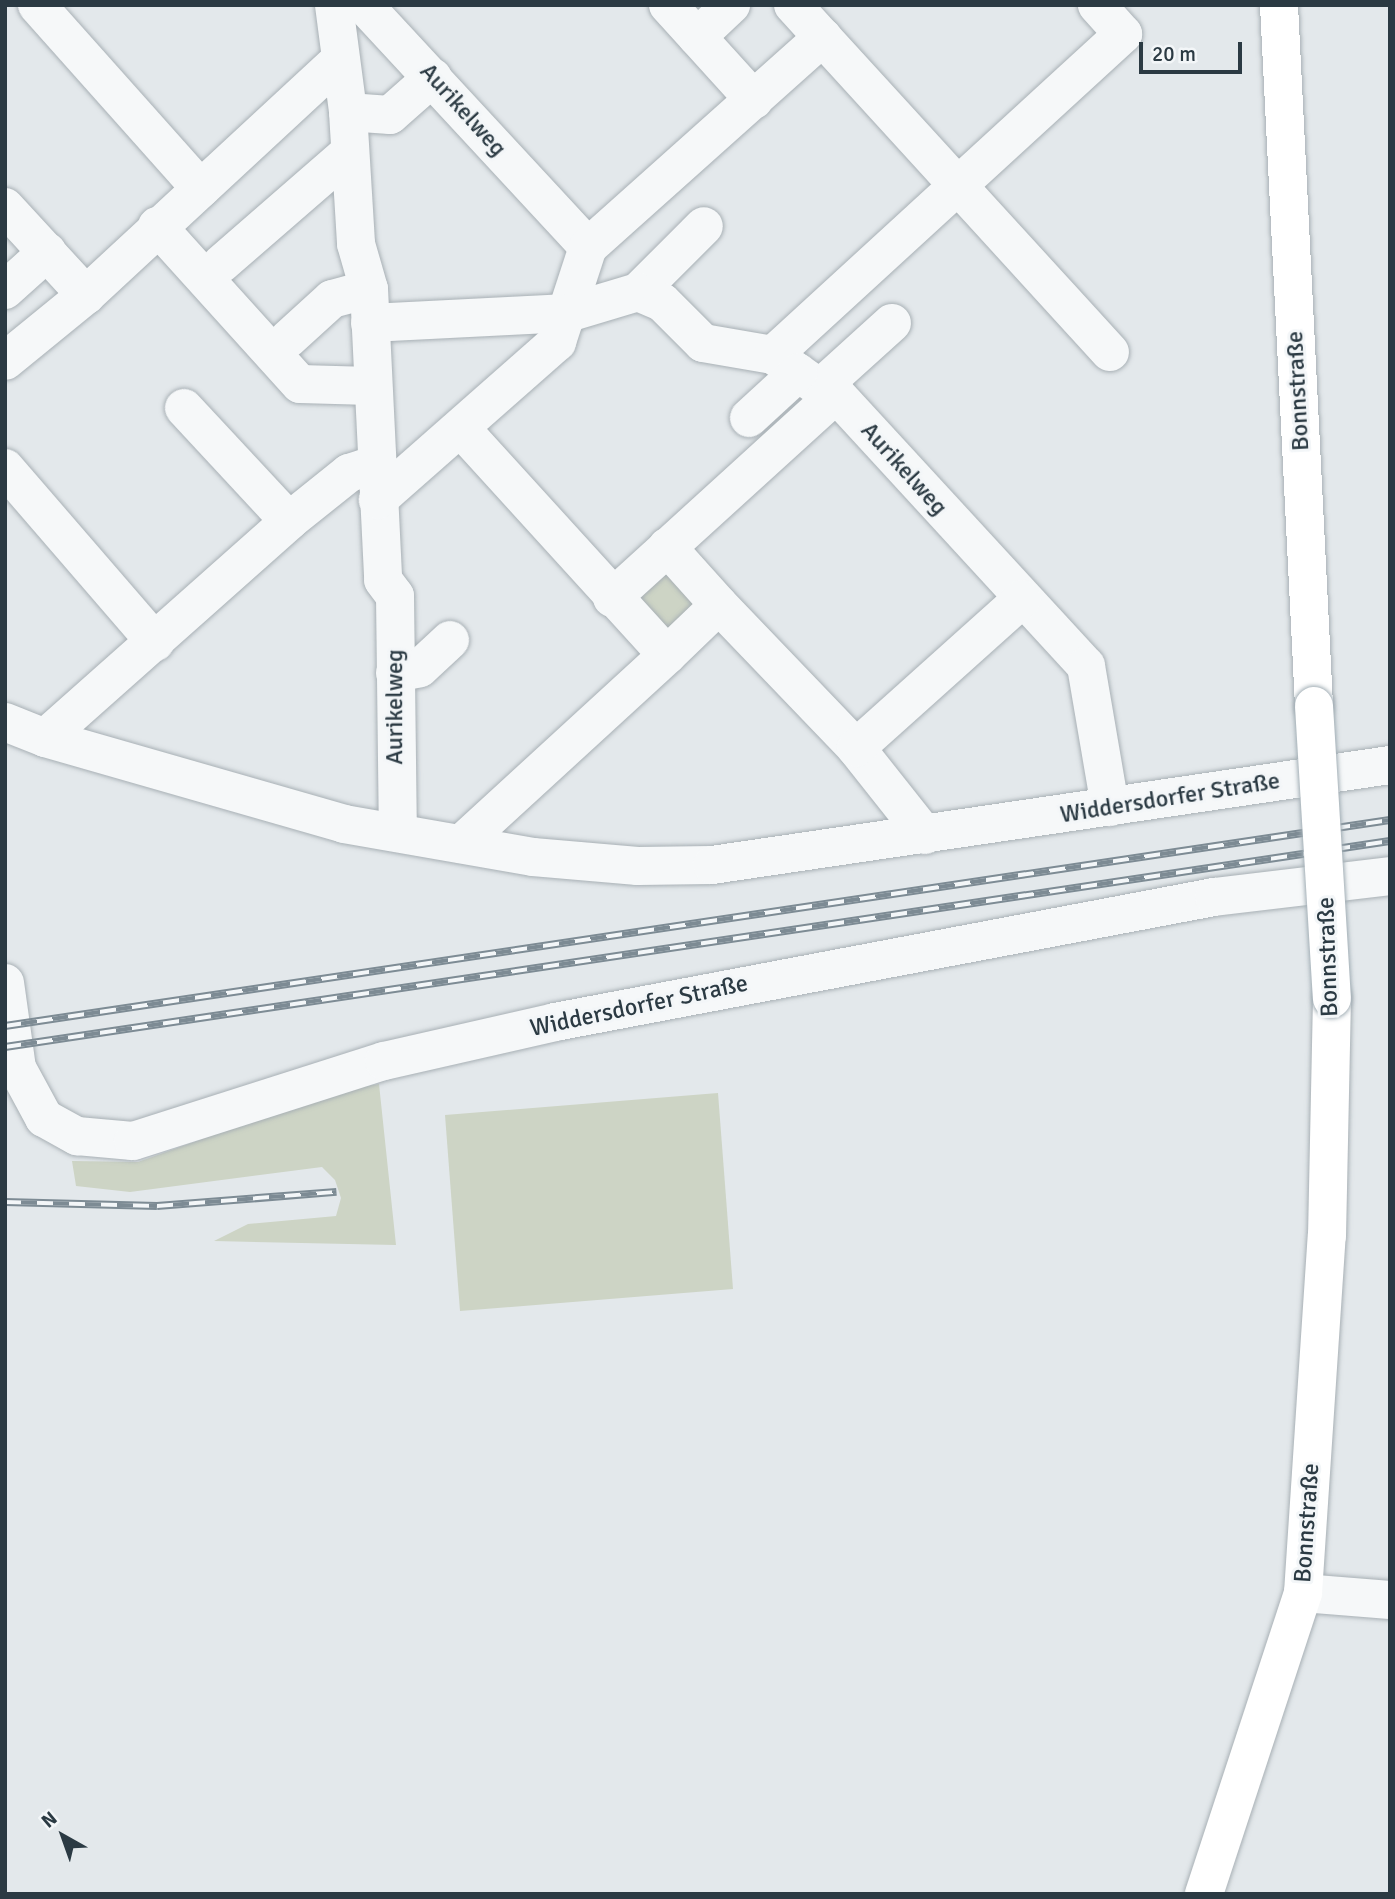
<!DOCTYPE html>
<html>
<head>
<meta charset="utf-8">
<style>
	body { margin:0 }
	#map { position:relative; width:1395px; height:1899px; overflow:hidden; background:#e3e8eb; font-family:Signika,sans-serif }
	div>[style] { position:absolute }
	.green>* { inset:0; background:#cdd4c5 }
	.roads { filter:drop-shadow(0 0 2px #a8b0b5) drop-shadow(0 0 2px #a8b0b5) }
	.minor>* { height:38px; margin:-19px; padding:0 19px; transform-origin:19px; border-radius:19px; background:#f6f8f9 }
	.major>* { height:38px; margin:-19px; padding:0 19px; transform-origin:19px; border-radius:19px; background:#fff }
	.rail>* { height:8px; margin-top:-4px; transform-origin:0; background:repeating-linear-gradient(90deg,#f3f6f8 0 16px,#7d8b94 0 32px); box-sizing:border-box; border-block:2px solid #7d8b94 }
	.bridges { filter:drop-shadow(0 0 2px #a3afb6) drop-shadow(0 0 2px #a3afb6) }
	.major-bridge>* { height:38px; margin:-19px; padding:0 19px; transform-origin:19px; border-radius:19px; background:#fff }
	span { translate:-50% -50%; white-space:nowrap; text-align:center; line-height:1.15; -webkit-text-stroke:6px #f3f6f8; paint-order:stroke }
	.street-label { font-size:24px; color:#2b3a43 }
	.frame { position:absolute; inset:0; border:7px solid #2b3a43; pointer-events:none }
	.north { position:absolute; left:28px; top:1801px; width:70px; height:70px; -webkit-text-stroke:5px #f3f6f8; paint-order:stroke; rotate:320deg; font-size:19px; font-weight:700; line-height:28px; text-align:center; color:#2b3a43 }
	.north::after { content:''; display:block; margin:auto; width:24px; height:32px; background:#2b3a43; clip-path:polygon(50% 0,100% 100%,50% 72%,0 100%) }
	.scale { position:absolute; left:1139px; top:42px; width:103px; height:32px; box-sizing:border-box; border:4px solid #2b3a43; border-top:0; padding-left:9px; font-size:21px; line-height:24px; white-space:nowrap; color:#2b3a43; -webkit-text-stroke:5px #f3f6f8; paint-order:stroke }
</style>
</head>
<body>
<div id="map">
	<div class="green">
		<i style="clip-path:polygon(667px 555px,711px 603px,667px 647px,622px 597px)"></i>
		<i style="clip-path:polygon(379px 1084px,396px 1245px,214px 1241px,248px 1224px,336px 1216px,341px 1198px,335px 1180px,322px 1167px,130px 1192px,76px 1186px,72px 1161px,138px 1162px,336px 1091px)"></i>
		<i style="clip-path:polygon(718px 1093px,733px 1289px,460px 1311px,445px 1115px)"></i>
	</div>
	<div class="roads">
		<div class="minor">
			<i style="left:37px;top:5px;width:246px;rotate:48.3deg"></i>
			<i style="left:334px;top:5px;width:108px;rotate:82.5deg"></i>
			<i style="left:348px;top:112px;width:132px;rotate:86.5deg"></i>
			<i style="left:356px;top:244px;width:47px;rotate:73.9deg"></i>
			<i style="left:369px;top:289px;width:291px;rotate:87.2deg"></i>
			<i style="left:383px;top:580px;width:20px;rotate:53deg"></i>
			<i style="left:395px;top:596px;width:237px;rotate:89.3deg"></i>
			<i style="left:364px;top:5px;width:330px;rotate:47.2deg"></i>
			<i style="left:588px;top:247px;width:100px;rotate:108.1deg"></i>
			<i style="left:557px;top:342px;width:239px;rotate:138.6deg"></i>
			<i style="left:668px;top:5px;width:128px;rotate:47.8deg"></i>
			<i style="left:793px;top:5px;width:470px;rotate:47.6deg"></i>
			<i style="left:697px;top:37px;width:47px;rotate:-43.3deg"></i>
			<i style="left:348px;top:112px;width:42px;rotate:4.1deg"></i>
			<i style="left:390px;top:115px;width:57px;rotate:-41.5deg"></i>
			<i style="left:5px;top:207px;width:120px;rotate:47.4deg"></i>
			<i style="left:86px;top:295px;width:104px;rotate:140.8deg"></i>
			<i style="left:157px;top:226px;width:213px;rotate:47.9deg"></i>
			<i style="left:300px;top:384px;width:71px;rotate:1.6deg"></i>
			<i style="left:588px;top:247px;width:315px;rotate:-41.8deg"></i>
			<i style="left:221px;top:264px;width:171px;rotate:-41deg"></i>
			<i style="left:5px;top:290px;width:57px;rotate:-42.1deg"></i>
			<i style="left:638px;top:292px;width:93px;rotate:-45deg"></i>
			<i style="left:86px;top:295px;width:346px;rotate:-42.8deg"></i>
			<i style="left:370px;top:323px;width:198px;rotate:-2.9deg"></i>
			<i style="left:568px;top:313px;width:73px;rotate:-16.7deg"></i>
			<i style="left:638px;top:292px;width:26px;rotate:23deg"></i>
			<i style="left:662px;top:302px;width:58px;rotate:45deg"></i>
			<i style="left:703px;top:343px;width:71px;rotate:9.7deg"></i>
			<i style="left:773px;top:355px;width:57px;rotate:35.1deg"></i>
			<i style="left:820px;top:388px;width:17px;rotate:21deg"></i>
			<i style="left:836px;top:394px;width:369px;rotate:47.4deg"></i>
			<i style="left:1086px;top:666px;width:143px;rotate:80.3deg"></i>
			<i style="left:288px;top:339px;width:59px;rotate:-42.3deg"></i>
			<i style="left:332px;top:299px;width:38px;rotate:-15deg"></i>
			<i style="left:773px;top:355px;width:475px;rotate:-42.5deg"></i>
			<i style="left:1123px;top:34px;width:39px;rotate:-132deg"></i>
			<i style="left:820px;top:388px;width:97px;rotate:-42.1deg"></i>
			<i style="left:184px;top:408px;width:154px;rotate:47.1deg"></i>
			<i style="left:749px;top:418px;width:67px;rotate:-42.6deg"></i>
			<i style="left:5px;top:468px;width:230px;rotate:49.2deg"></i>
			<i style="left:667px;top:547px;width:78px;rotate:48.1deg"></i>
			<i style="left:612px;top:598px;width:303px;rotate:-42.3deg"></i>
			<i style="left:667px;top:655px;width:72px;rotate:-43.9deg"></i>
			<i style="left:719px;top:605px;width:198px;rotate:46.2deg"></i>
			<i style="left:856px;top:748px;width:111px;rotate:51.6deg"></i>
			<i style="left:395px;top:673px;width:25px;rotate:-11deg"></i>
			<i style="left:420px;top:668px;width:41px;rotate:-43deg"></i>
			<i style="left:5px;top:722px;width:43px;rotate:21.8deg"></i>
			<i style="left:45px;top:738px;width:311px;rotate:16deg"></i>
			<i style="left:344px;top:824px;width:192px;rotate:9.9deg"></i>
			<i style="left:533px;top:857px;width:105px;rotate:4.9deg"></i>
			<i style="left:638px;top:866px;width:74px;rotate:-0.8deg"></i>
			<i style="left:712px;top:865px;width:685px;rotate:-8.39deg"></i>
			<i style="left:45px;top:738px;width:327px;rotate:-41.6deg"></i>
			<i style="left:289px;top:521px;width:77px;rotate:-38.7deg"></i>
			<i style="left:349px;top:473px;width:29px;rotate:-18deg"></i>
			<i style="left:856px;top:748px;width:223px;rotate:-41.9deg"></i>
			<i style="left:461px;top:844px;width:280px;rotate:-42.5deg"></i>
			<i style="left:667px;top:655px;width:304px;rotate:-132.3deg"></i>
			<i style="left:5px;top:983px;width:86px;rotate:82deg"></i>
			<i style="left:17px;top:1068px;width:57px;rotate:61.6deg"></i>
			<i style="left:44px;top:1118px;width:38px;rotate:29deg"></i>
			<i style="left:77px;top:1136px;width:56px;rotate:5.1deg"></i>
			<i style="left:133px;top:1141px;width:263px;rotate:-17.7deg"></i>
			<i style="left:384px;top:1061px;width:175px;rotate:-12.8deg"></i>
			<i style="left:555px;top:1022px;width:671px;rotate:-10.74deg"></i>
			<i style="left:1214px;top:897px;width:177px;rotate:-6.8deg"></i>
			<i style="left:1303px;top:1593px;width:87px;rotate:4.6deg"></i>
		</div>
		<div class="major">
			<i style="left:1279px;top:5px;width:702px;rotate:87.14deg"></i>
			<i style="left:1204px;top:1894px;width:317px;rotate:-71.8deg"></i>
			<i style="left:1303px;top:1593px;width:358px;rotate:-86.2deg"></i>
			<i style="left:1327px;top:1236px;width:238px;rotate:-88.8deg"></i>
		</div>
	</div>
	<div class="rail">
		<i style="left:5px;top:1026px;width:1400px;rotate:-8.46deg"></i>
		<i style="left:5px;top:1047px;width:1400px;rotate:-8.46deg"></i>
		<i style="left:5px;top:1202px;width:152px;rotate:1.5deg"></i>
		<i style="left:157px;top:1206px;width:180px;rotate:-4.5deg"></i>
	</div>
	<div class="bridges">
		<div class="major-bridge">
			<i style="left:1314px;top:706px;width:293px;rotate:86.5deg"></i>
		</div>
	</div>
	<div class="street-label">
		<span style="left:463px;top:110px;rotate:48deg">Aurikelweg</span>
		<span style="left:1298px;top:391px;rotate:-93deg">Bonnstraße</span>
		<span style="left:904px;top:469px;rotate:48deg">Aurikelweg</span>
		<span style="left:395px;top:707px;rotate:-90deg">Aurikelweg</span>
		<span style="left:1170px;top:798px;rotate:-9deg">Widdersdorfer Straße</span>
		<span style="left:1328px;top:957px;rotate:-92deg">Bonnstraße</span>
		<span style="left:639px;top:1006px;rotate:-12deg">Widdersdorfer Straße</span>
		<span style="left:1307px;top:1523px;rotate:-86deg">Bonnstraße</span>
	</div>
	<div class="frame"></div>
	<div class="north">N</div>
	<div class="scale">20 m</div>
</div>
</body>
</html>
